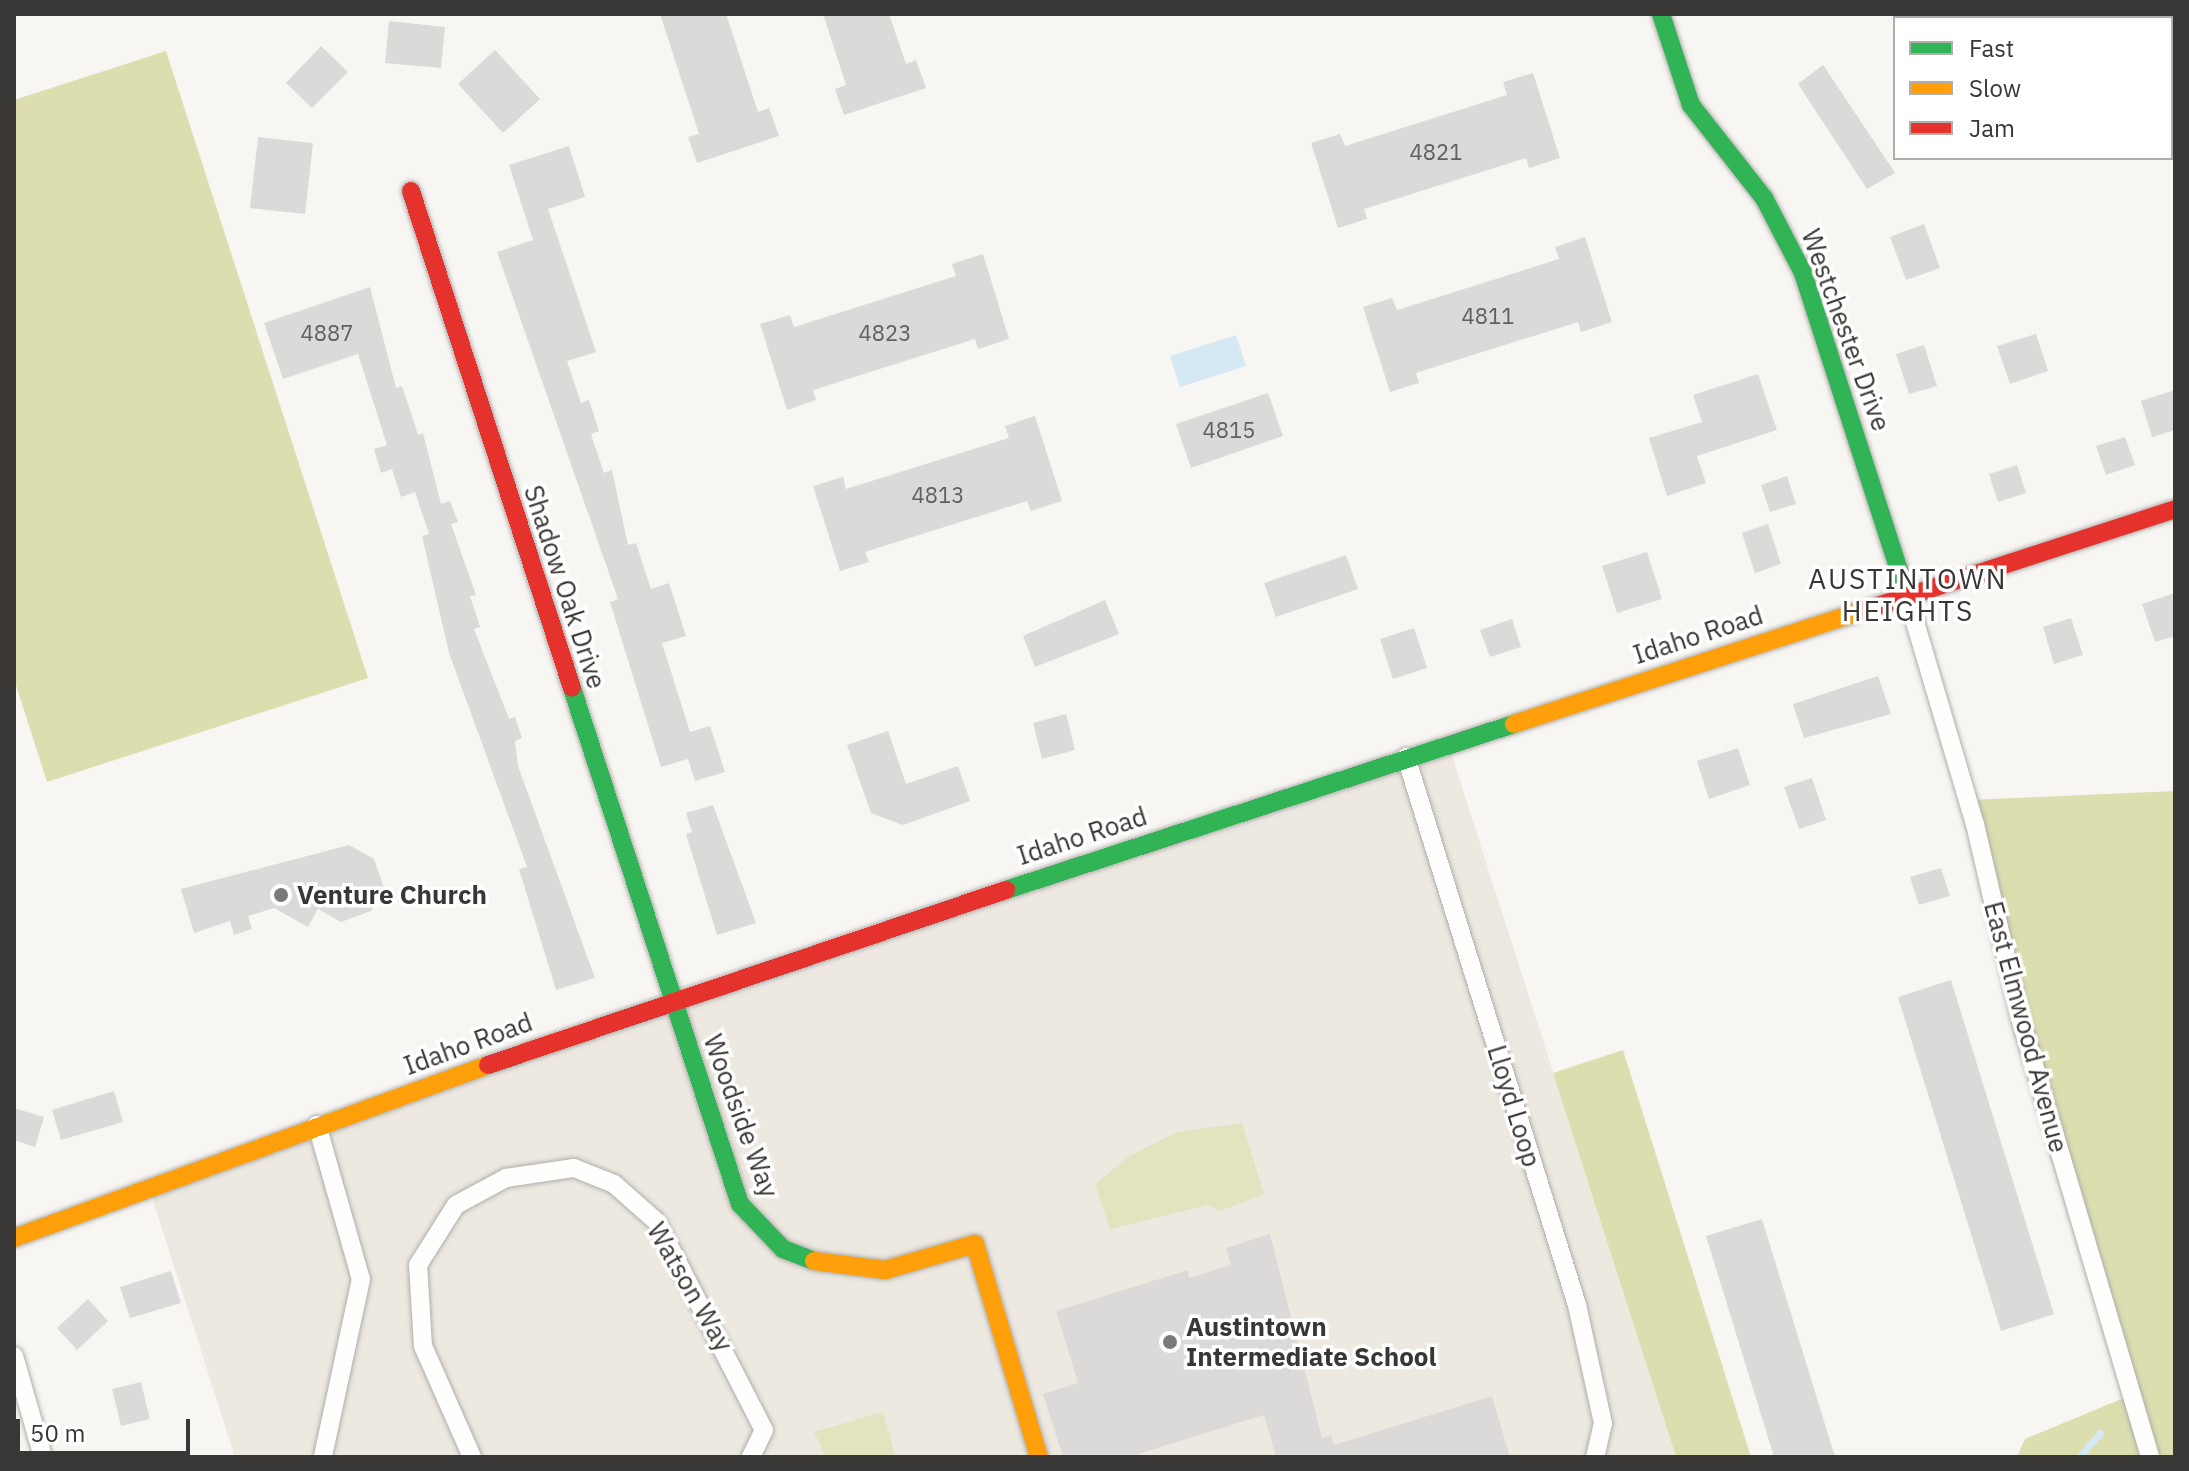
<!DOCTYPE html>
<html>
<head>
<meta charset="utf-8">
<style>
	body { margin:0 }
	#map { position:relative; width:2189px; height:1471px; overflow:hidden; background:#f8f6f3; font-family:"IBM Plex Sans",sans-serif }
	div>[style] { position:absolute }
	.built>* { inset:0; background:#ede9e1 }
	.green>* { inset:0; background:#e2e3bf }
	.forest>* { inset:0; background:#dcdeb0 }
	.water>* { inset:0; background:#d4e9f4 }
	.stream>* { height:7px; margin:-3.5px; padding:0 3.5px; transform-origin:3.5px; border-radius:3.5px; background:#d4e9f4 }
	.building>* { inset:0; background:#dbdad8 }
	.roads { filter:drop-shadow(0 0 2px #b0aeac) drop-shadow(0 0 2px #b0aeac) }
	.street>* { height:18px; margin:-9px; padding:0 9px; transform-origin:9px; border-radius:9px; background:#fefefd }
	.fast>* { height:18px; margin:-9px; padding:0 9px; transform-origin:9px; border-radius:9px; background:#30b455 }
	.slow>* { height:18px; margin:-9px; padding:0 9px; transform-origin:9px; border-radius:9px; background:#ff9f0a }
	.jam>* { height:18px; margin:-9px; padding:0 9px; transform-origin:9px; border-radius:9px; background:#e5322d }
	.dots>* { width:22px; height:22px; translate:-50% -50%; box-sizing:border-box; border:4px solid #fff; border-radius:50% }
	span { translate:-50% -50%; white-space:nowrap; text-align:center; line-height:1.15; -webkit-text-stroke:7px #fff; paint-order:stroke }
	.number-label { font-size:22px; color:#62605e }
	.number-label span { -webkit-text-stroke-width:0 }
	.street-label { font-size:26px; color:#393735 }
	.poi-label { font-size:26px; color:#393735; font-weight:700 }
	.left { translate:0 -50%; text-align:left }
	.neighbourhood-label { font-size:28px; color:#393735; letter-spacing:2px }
	.frame { position:absolute; inset:0; border:16px solid #393735; pointer-events:none }
	.legend { position:absolute; left:1893px; top:16px; width:280px; height:144px; box-sizing:border-box; background:#fff; border:2px solid #b0afae; margin:0; padding:10px 14px; list-style:none; font-size:24px; color:#393735 }
	.legend li { display:flex; align-items:center; gap:16px; height:40px }
	.legend b { width:40px; border:2px solid #b0afae }
	.scale { position:absolute; left:16px; top:1419px; width:174px; height:36px; box-sizing:border-box; border:4px solid #393735; border-top:0; padding-left:10px; font-size:24px; line-height:28px; white-space:nowrap; color:#393735; -webkit-text-stroke:6px #fff; paint-order:stroke }
</style>
</head>
<body>
<div id="map">
	<div class="built">
		<i style="clip-path:polygon(1448px 743px,1676px 1457px,235px 1457px,149px 1188px)"></i>
	</div>
	<div class="green">
		<i style="clip-path:polygon(1242px 1123px,1264px 1194px,1220px 1211px,1207px 1205px,1110px 1229px,1095px 1184px,1128px 1157px,1177px 1132px)"></i>
		<i style="clip-path:polygon(883px 1412px,896px 1457px,826px 1457px,814px 1432px)"></i>
	</div>
	<div class="forest">
		<i style="clip-path:polygon(166px 51px,368px 678px,47px 782px,14px 679px,14px 100px)"></i>
		<i style="clip-path:polygon(2175px 791px,2175px 1457px,2017px 1457px,2025px 1439px,2131px 1395px,1968px 800px)"></i>
		<i style="clip-path:polygon(1623px 1050px,1751px 1457px,1676px 1457px,1553px 1073px)"></i>
	</div>
	<div class="water">
		<i style="clip-path:polygon(1236px 335px,1246px 366px,1180px 387px,1170px 356px)"></i>
	</div>
	<div class="stream">
		<i style="left:2079px;top:1457px;width:32px;rotate:-49deg"></i>
	</div>
	<div class="building">
		<i style="clip-path:polygon(660px 14px,726px 14px,758px 112px,769px 108px,779px 136px,697px 163px,688px 137px,699px 134px)"></i>
		<i style="clip-path:polygon(823px 14px,889px 14px,906px 64px,916px 60px,926px 88px,844px 115px,835px 89px,846px 85px)"></i>
		<i style="clip-path:polygon(389px 21px,445px 27px,441px 68px,385px 63px)"></i>
		<i style="clip-path:polygon(321px 46px,348px 72px,312px 108px,286px 83px)"></i>
		<i style="clip-path:polygon(495px 50px,540px 99px,503px 133px,458px 84px)"></i>
		<i style="clip-path:polygon(1823px 65px,1895px 173px,1867px 189px,1798px 84px)"></i>
		<i style="clip-path:polygon(1533px 73px,1560px 158px,1529px 168px,1526px 158px,1364px 209px,1367px 219px,1338px 228px,1311px 143px,1340px 134px,1345px 146px,1507px 95px,1503px 82px)"></i>
		<i style="clip-path:polygon(258px 137px,313px 143px,305px 214px,250px 208px)"></i>
		<i style="clip-path:polygon(569px 146px,585px 197px,548px 209px,596px 352px,567px 361px,581px 403px,589px 400px,599px 431px,591px 434px,604px 473px,612px 470px,628px 545px,636px 543px,651px 589px,669px 583px,686px 636px,662px 643px,690px 732px,710px 726px,725px 772px,695px 781px,688px 759px,661px 767px,610px 602px,618px 599px,497px 252px,533px 240px,509px 165px)"></i>
		<i style="clip-path:polygon(1924px 224px,1940px 268px,1906px 280px,1890px 237px)"></i>
		<i style="clip-path:polygon(1585px 237px,1612px 322px,1581px 332px,1578px 322px,1416px 373px,1419px 383px,1390px 392px,1363px 307px,1392px 298px,1397px 310px,1559px 259px,1555px 247px)"></i>
		<i style="clip-path:polygon(983px 254px,1009px 339px,978px 349px,975px 339px,813px 390px,816px 400px,787px 410px,760px 324px,790px 315px,794px 327px,956px 276px,952px 264px)"></i>
		<i style="clip-path:polygon(370px 287px,396px 388px,402px 386px,418px 435px,423px 433px,441px 504px,450px 501px,458px 522px,451px 524px,476px 595px,470px 596px,480px 627px,474px 629px,509px 719px,515px 717px,522px 738px,515px 741px,518px 766px,595px 978px,556px 990px,519px 869px,527px 867px,449px 653px,422px 536px,429px 534px,415px 492px,401px 497px,392px 469px,381px 473px,374px 449px,387px 445px,358px 354px,283px 379px,264px 323px)"></i>
		<i style="clip-path:polygon(2036px 334px,2048px 371px,2010px 384px,1997px 346px)"></i>
		<i style="clip-path:polygon(1924px 345px,1937px 386px,1909px 394px,1896px 354px)"></i>
		<i style="clip-path:polygon(1758px 374px,1777px 430px,1697px 456px,1706px 483px,1667px 496px,1649px 438px,1702px 422px,1693px 395px)"></i>
		<i style="clip-path:polygon(2175px 390px,2175px 430px,2152px 437px,2141px 401px)"></i>
		<i style="clip-path:polygon(1268px 393px,1283px 436px,1191px 468px,1176px 424px)"></i>
		<i style="clip-path:polygon(1035px 416px,1062px 501px,1031px 511px,1027px 501px,865px 552px,869px 562px,840px 571px,813px 486px,843px 477px,846px 489px,1009px 438px,1005px 426px)"></i>
		<i style="clip-path:polygon(2125px 437px,2135px 465px,2106px 475px,2096px 446px)"></i>
		<i style="clip-path:polygon(2017px 465px,2026px 493px,1998px 502px,1989px 474px)"></i>
		<i style="clip-path:polygon(1787px 476px,1796px 504px,1770px 512px,1761px 485px)"></i>
		<i style="clip-path:polygon(1768px 524px,1781px 564px,1755px 573px,1742px 533px)"></i>
		<i style="clip-path:polygon(1647px 552px,1662px 599px,1617px 613px,1602px 566px)"></i>
		<i style="clip-path:polygon(1346px 555px,1358px 589px,1276px 617px,1264px 583px)"></i>
		<i style="clip-path:polygon(2175px 593px,2175px 636px,2155px 642px,2142px 604px)"></i>
		<i style="clip-path:polygon(1105px 600px,1119px 634px,1035px 667px,1023px 636px)"></i>
		<i style="clip-path:polygon(2071px 618px,2083px 655px,2054px 664px,2043px 627px)"></i>
		<i style="clip-path:polygon(1512px 619px,1521px 647px,1490px 657px,1480px 630px)"></i>
		<i style="clip-path:polygon(1414px 628px,1427px 668px,1393px 679px,1380px 639px)"></i>
		<i style="clip-path:polygon(1878px 676px,1891px 714px,1804px 738px,1793px 704px)"></i>
		<i style="clip-path:polygon(1066px 714px,1075px 750px,1042px 759px,1033px 723px)"></i>
		<i style="clip-path:polygon(888px 731px,906px 784px,958px 766px,970px 801px,903px 825px,871px 813px,847px 745px)"></i>
		<i style="clip-path:polygon(1738px 748px,1750px 785px,1709px 799px,1697px 761px)"></i>
		<i style="clip-path:polygon(1812px 778px,1826px 820px,1799px 829px,1784px 787px)"></i>
		<i style="clip-path:polygon(713px 805px,756px 923px,717px 935px,686px 834px,692px 832px,686px 813px)"></i>
		<i style="clip-path:polygon(349px 845px,374px 859px,384px 888px,371px 911px,341px 922px,318px 909px,308px 927px,274px 908px,248px 916px,252px 929px,234px 935px,230px 921px,194px 933px,181px 889px)"></i>
		<i style="clip-path:polygon(1941px 868px,1950px 896px,1919px 905px,1910px 877px)"></i>
		<i style="clip-path:polygon(1951px 980px,2054px 1314px,2001px 1331px,1898px 997px)"></i>
		<i style="clip-path:polygon(114px 1091px,123px 1122px,61px 1140px,52px 1110px)"></i>
		<i style="clip-path:polygon(14px 1108px,44px 1117px,35px 1147px,14px 1140px)"></i>
		<i style="clip-path:polygon(1762px 1219px,1835px 1457px,1774px 1457px,1706px 1236px)"></i>
		<i style="clip-path:polygon(1270px 1234px,1322px 1438px,1331px 1435px,1334px 1445px,1492px 1396px,1510px 1457px,1276px 1457px,1264px 1415px,1128px 1457px,1063px 1457px,1043px 1394px,1078px 1383px,1056px 1311px,1188px 1270px,1189px 1278px,1231px 1265px,1226px 1248px)"></i>
		<i style="clip-path:polygon(171px 1271px,181px 1303px,130px 1318px,120px 1287px)"></i>
		<i style="clip-path:polygon(88px 1299px,108px 1321px,77px 1350px,57px 1328px)"></i>
		<i style="clip-path:polygon(141px 1382px,150px 1419px,121px 1426px,112px 1389px)"></i>
	</div>
	<div class="roads">
		<div class="street">
			<i style="left:1907px;top:595px;width:239px;rotate:73.5deg"></i>
			<i style="left:1975px;top:824px;width:202px;rotate:76.9deg"></i>
			<i style="left:2021px;top:1021px;width:455px;rotate:73.5deg"></i>
			<i style="left:1406px;top:757px;width:574px;rotate:72.67deg"></i>
			<i style="left:1577px;top:1305px;width:121px;rotate:77.6deg"></i>
			<i style="left:1603px;top:1423px;width:35px;rotate:103deg"></i>
			<i style="left:317px;top:1125px;width:160px;rotate:74.1deg"></i>
			<i style="left:361px;top:1279px;width:182px;rotate:102.1deg"></i>
			<i style="left:14px;top:1356px;width:105px;rotate:74deg"></i>
			<i style="left:472px;top:1457px;width:121px;rotate:-113.8deg"></i>
			<i style="left:423px;top:1346px;width:81px;rotate:-93.5deg"></i>
			<i style="left:418px;top:1265px;width:71px;rotate:-57.7deg"></i>
			<i style="left:456px;top:1205px;width:57px;rotate:-28.4deg"></i>
			<i style="left:506px;top:1178px;width:69px;rotate:-8.4deg"></i>
			<i style="left:574px;top:1168px;width:43px;rotate:21.8deg"></i>
			<i style="left:614px;top:1184px;width:57px;rotate:41.5deg"></i>
			<i style="left:657px;top:1222px;width:234px;rotate:62.8deg"></i>
			<i style="left:764px;top:1430px;width:30px;rotate:116deg"></i>
		</div>
		<div class="fast">
			<i style="left:1661px;top:14px;width:96px;rotate:71.8deg"></i>
			<i style="left:1691px;top:105px;width:118px;rotate:51.9deg"></i>
			<i style="left:1764px;top:198px;width:85px;rotate:62.5deg"></i>
			<i style="left:1803px;top:273px;width:338px;rotate:72.1deg"></i>
			<i style="left:572px;top:688px;width:543px;rotate:71.97deg"></i>
			<i style="left:740px;top:1204px;width:62px;rotate:46.3deg"></i>
			<i style="left:783px;top:1249px;width:33px;rotate:21deg"></i>
			<i style="left:1006px;top:890px;width:534px;rotate:-18.1deg"></i>
		</div>
		<div class="slow">
			<i style="left:1514px;top:724px;width:366px;rotate:-18deg"></i>
			<i style="left:14px;top:1238px;width:505px;rotate:-20.05deg"></i>
			<i style="left:814px;top:1261px;width:72px;rotate:7.2deg"></i>
			<i style="left:885px;top:1270px;width:94px;rotate:-16.1deg"></i>
			<i style="left:975px;top:1244px;width:222px;rotate:73.3deg"></i>
		</div>
		<div class="jam">
			<i style="left:411px;top:191px;width:522px;rotate:72.05deg"></i>
			<i style="left:1862px;top:611px;width:329px;rotate:-18deg"></i>
			<i style="left:488px;top:1065px;width:547px;rotate:-18.67deg"></i>
		</div>
	</div>
	<div class="dots">
		<i style="left:281px;top:895px;background:#7c7a78"></i>
		<i style="left:1170px;top:1342px;background:#7c7a78"></i>
	</div>
	<div class="number-label">
		<span style="left:1436px;top:152px">4821</span>
		<span style="left:1488px;top:316px">4811</span>
		<span style="left:327px;top:333px">4887</span>
		<span style="left:885px;top:333px">4823</span>
		<span style="left:1229px;top:430px">4815</span>
		<span style="left:938px;top:495px">4813</span>
	</div>
	<div class="street-label">
		<span style="left:1846px;top:330px;rotate:70deg">Westchester Drive</span>
		<span style="left:565px;top:587px;rotate:72deg">Shadow Oak Drive</span>
		<span style="left:1698px;top:635px;rotate:-18deg">Idaho Road</span>
		<span style="left:1082px;top:836px;rotate:-18deg">Idaho Road</span>
		<span style="left:2026px;top:1027px;rotate:75deg">East Elmwood Avenue</span>
		<span style="left:468px;top:1044px;rotate:-20deg">Idaho Road</span>
		<span style="left:1514px;top:1106px;rotate:73deg">Lloyd Loop</span>
		<span style="left:741px;top:1116px;rotate:70deg">Woodside Way</span>
		<span style="left:690px;top:1287px;rotate:60deg">Watson Way</span>
	</div>
	<div class="poi-label">
		<span class="left" style="left:297px;top:895px">Venture Church</span>
		<span class="left" style="left:1186px;top:1342px">Austintown<br>Intermediate School</span>
	</div>
	<div class="neighbourhood-label">
		<span style="left:1908px;top:595px">AUSTINTOWN<br>HEIGHTS</span>
	</div>
	<div class="frame"></div>
	<ul class="legend">
	<li><b style="height:10px;background:#30b455"></b>Fast</li>
	<li><b style="height:10px;background:#ff9f0a"></b>Slow</li>
	<li><b style="height:10px;background:#e5322d"></b>Jam</li>
	</ul>
	<div class="scale">50 m</div>
</div>
</body>
</html>
